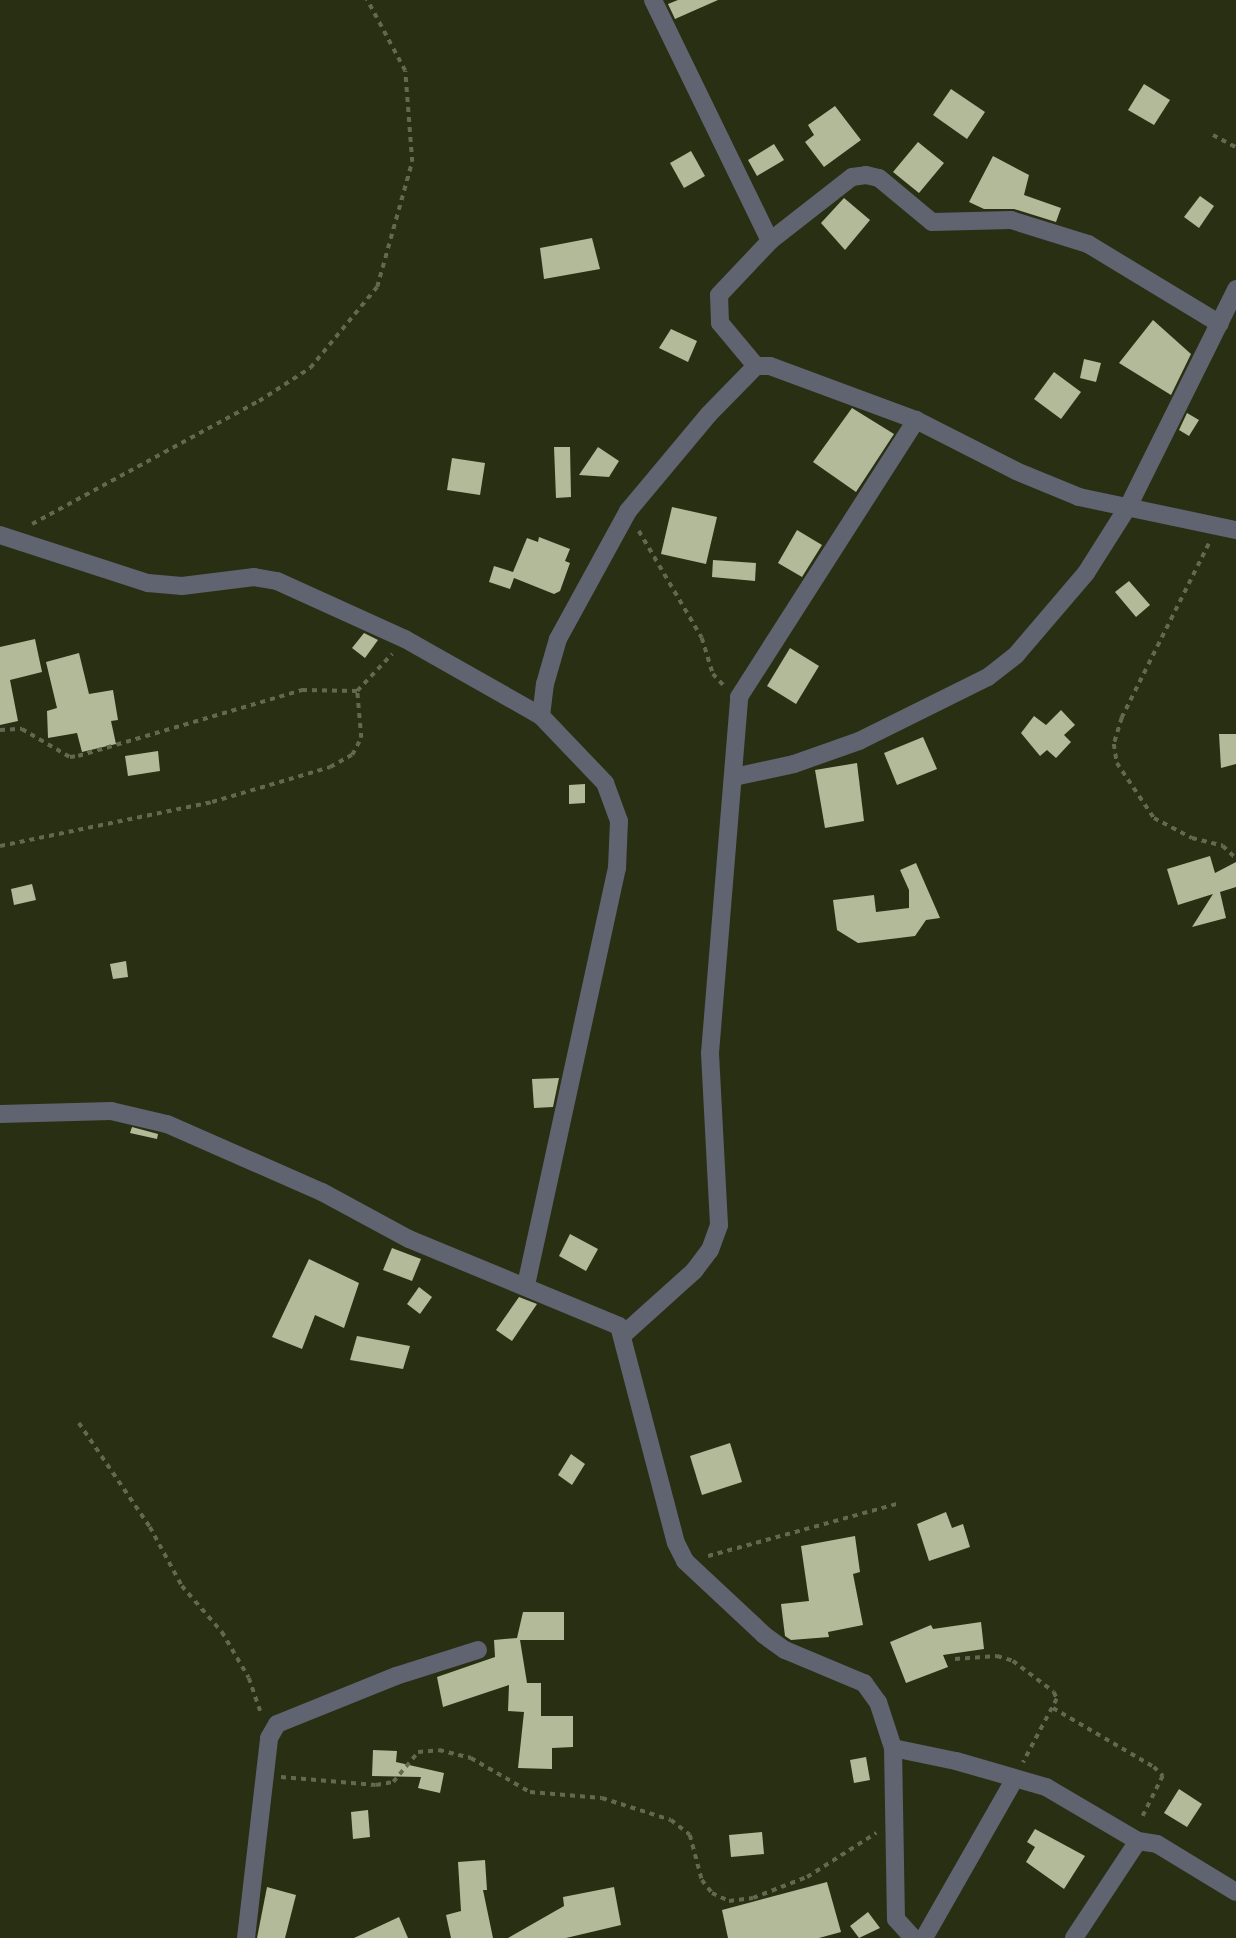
<!DOCTYPE html>
<html>
<head>
<meta charset="utf-8">
<style>
	body { margin:0 }
	#map { position:relative; width:1236px; height:1938px; overflow:hidden; background:#292f13; font-family:Raleway,sans-serif }
	div>[style] { position:absolute }
	.building>* { inset:0; background:#b2ba9a }
	.path>* { height:3.5px; margin-top:-1.75px; transform-origin:0; background:repeating-linear-gradient(90deg,#636950 0 5px,transparent 0 10px) }
	.minor>* { height:18px; margin:-9px; padding:0 9px; transform-origin:9px; border-radius:9px; background:#606370 }
	span { translate:-50% -50%; white-space:nowrap; text-align:center; line-height:1.15; -webkit-text-stroke:7px #292f13; paint-order:stroke }
</style>
</head>
<body>
<div id="map">
	<div class="building">
		<i style="clip-path:polygon(678px 0,718px 0,675px 19px,668px 4px)"></i>
		<i style="clip-path:polygon(1144px 84px,1170px 100px,1154px 125px,1128px 110px)"></i>
		<i style="clip-path:polygon(951px 89px,985px 112px,967px 139px,933px 115px)"></i>
		<i style="clip-path:polygon(835px 106px,861px 140px,824px 167px,805px 142px,814px 135px,808px 125px)"></i>
		<i style="clip-path:polygon(918px 142px,944px 163px,919px 193px,893px 172px)"></i>
		<i style="clip-path:polygon(774px 144px,784px 160px,757px 176px,748px 160px)"></i>
		<i style="clip-path:polygon(691px 151px,705px 176px,684px 188px,670px 163px)"></i>
		<i style="clip-path:polygon(993px 156px,1029px 175px,1024px 195px,1061px 208px,1056px 222px,1014px 209px,984px 209px,969px 202px)"></i>
		<i style="clip-path:polygon(1200px 196px,1214px 206px,1199px 228px,1184px 217px)"></i>
		<i style="clip-path:polygon(844px 198px,870px 220px,845px 250px,821px 223px)"></i>
		<i style="clip-path:polygon(592px 238px,600px 269px,544px 279px,540px 248px)"></i>
		<i style="clip-path:polygon(1153px 320px,1191px 354px,1171px 395px,1119px 363px)"></i>
		<i style="clip-path:polygon(671px 329px,697px 341px,688px 362px,659px 348px)"></i>
		<i style="clip-path:polygon(1084px 359px,1101px 363px,1096px 382px,1080px 378px)"></i>
		<i style="clip-path:polygon(1054px 372px,1081px 392px,1061px 419px,1034px 399px)"></i>
		<i style="clip-path:polygon(852px 408px,894px 434px,856px 492px,813px 462px)"></i>
		<i style="clip-path:polygon(1187px 413px,1199px 420px,1189px 436px,1179px 430px)"></i>
		<i style="clip-path:polygon(554px 447px,570px 447px,571px 497px,556px 498px)"></i>
		<i style="clip-path:polygon(598px 447px,619px 461px,609px 477px,579px 475px)"></i>
		<i style="clip-path:polygon(452px 458px,485px 463px,480px 495px,447px 490px)"></i>
		<i style="clip-path:polygon(672px 507px,717px 517px,706px 564px,661px 554px)"></i>
		<i style="clip-path:polygon(797px 530px,822px 545px,802px 577px,778px 563px)"></i>
		<i style="clip-path:polygon(539px 537px,570px 549px,565px 561px,570px 563px,560px 591px,554px 594px,514px 578px,510px 589px,489px 582px,494px 566px,513px 572px,527px 538px,538px 542px)"></i>
		<i style="clip-path:polygon(713px 560px,756px 563px,755px 581px,712px 577px)"></i>
		<i style="clip-path:polygon(1129px 581px,1150px 605px,1136px 617px,1115px 592px)"></i>
		<i style="clip-path:polygon(364px 633px,378px 640px,365px 658px,352px 648px)"></i>
		<i style="clip-path:polygon(35px 639px,42px 672px,10px 680px,18px 721px,0 725px,0 647px)"></i>
		<i style="clip-path:polygon(790px 648px,819px 666px,796px 704px,767px 686px)"></i>
		<i style="clip-path:polygon(79px 653px,89px 694px,113px 690px,118px 720px,111px 721px,116px 744px,82px 752px,77px 733px,48px 738px,47px 711px,57px 708px,46px 662px)"></i>
		<i style="clip-path:polygon(1061px 710px,1075px 725px,1064px 735px,1071px 742px,1056px 758px,1047px 750px,1040px 756px,1021px 733px,1034px 716px,1046px 725px)"></i>
		<i style="clip-path:polygon(1219px 734px,1236px 734px,1236px 764px,1221px 768px)"></i>
		<i style="clip-path:polygon(923px 737px,937px 769px,897px 785px,884px 753px)"></i>
		<i style="clip-path:polygon(158px 751px,160px 771px,128px 776px,125px 756px)"></i>
		<i style="clip-path:polygon(857px 763px,864px 821px,825px 828px,815px 770px)"></i>
		<i style="clip-path:polygon(585px 784px,585px 803px,569px 804px,569px 785px)"></i>
		<i style="clip-path:polygon(1210px 856px,1215px 873px,1236px 862px,1236px 887px,1220px 892px,1226px 918px,1192px 927px,1213px 894px,1178px 905px,1167px 869px)"></i>
		<i style="clip-path:polygon(916px 863px,940px 918px,926px 920px,915px 936px,858px 943px,837px 930px,833px 900px,874px 895px,876px 912px,909px 908px,909px 890px,900px 870px)"></i>
		<i style="clip-path:polygon(32px 884px,36px 900px,14px 905px,11px 889px)"></i>
		<i style="clip-path:polygon(126px 961px,128px 977px,113px 979px,110px 964px)"></i>
		<i style="clip-path:polygon(559px 1078px,553px 1107px,534px 1108px,532px 1079px)"></i>
		<i style="clip-path:polygon(132px 1127px,158px 1134px,157px 1139px,130px 1133px)"></i>
		<i style="clip-path:polygon(570px 1234px,598px 1249px,586px 1271px,559px 1256px)"></i>
		<i style="clip-path:polygon(392px 1248px,421px 1259px,412px 1281px,383px 1270px)"></i>
		<i style="clip-path:polygon(309px 1259px,359px 1283px,344px 1328px,315px 1315px,302px 1349px,272px 1337px)"></i>
		<i style="clip-path:polygon(419px 1287px,432px 1297px,420px 1314px,407px 1304px)"></i>
		<i style="clip-path:polygon(519px 1297px,537px 1304px,512px 1341px,496px 1330px)"></i>
		<i style="clip-path:polygon(357px 1336px,410px 1346px,403px 1369px,350px 1360px)"></i>
		<i style="clip-path:polygon(730px 1443px,742px 1482px,702px 1495px,690px 1456px)"></i>
		<i style="clip-path:polygon(571px 1454px,585px 1464px,572px 1485px,558px 1475px)"></i>
		<i style="clip-path:polygon(946px 1512px,952px 1528px,963px 1524px,970px 1547px,929px 1561px,917px 1524px)"></i>
		<i style="clip-path:polygon(855px 1536px,860px 1572px,853px 1574px,863px 1625px,828px 1632px,829px 1637px,791px 1640px,785px 1636px,781px 1604px,809px 1601px,801px 1546px)"></i>
		<i style="clip-path:polygon(523px 1612px,564px 1612px,564px 1640px,520px 1640px,527px 1683px,541px 1683px,541px 1716px,573px 1716px,573px 1747px,552px 1748px,552px 1769px,518px 1768px,524px 1712px,508px 1711px,509px 1685px,443px 1707px,437px 1677px,495px 1657px,494px 1640px,517px 1638px)"></i>
		<i style="clip-path:polygon(981px 1622px,984px 1649px,943px 1655px,948px 1667px,906px 1683px,890px 1642px,931px 1625px,933px 1629px)"></i>
		<i style="clip-path:polygon(373px 1750px,397px 1751px,396px 1762px,444px 1773px,440px 1793px,418px 1788px,421px 1777px,372px 1776px)"></i>
		<i style="clip-path:polygon(866px 1757px,870px 1780px,854px 1783px,850px 1760px)"></i>
		<i style="clip-path:polygon(1179px 1789px,1202px 1804px,1187px 1827px,1164px 1813px)"></i>
		<i style="clip-path:polygon(368px 1810px,370px 1837px,353px 1839px,351px 1812px)"></i>
		<i style="clip-path:polygon(1035px 1829px,1085px 1856px,1064px 1889px,1026px 1862px,1035px 1847px,1027px 1842px)"></i>
		<i style="clip-path:polygon(762px 1832px,764px 1854px,731px 1857px,729px 1835px)"></i>
		<i style="clip-path:polygon(485px 1860px,487px 1890px,483px 1890px,493px 1938px,451px 1938px,446px 1915px,461px 1911px,458px 1862px)"></i>
		<i style="clip-path:polygon(827px 1882px,841px 1932px,819px 1938px,728px 1938px,722px 1910px)"></i>
		<i style="clip-path:polygon(267px 1887px,296px 1895px,285px 1938px,257px 1938px)"></i>
		<i style="clip-path:polygon(614px 1887px,621px 1925px,566px 1938px,508px 1938px,564px 1906px,563px 1897px)"></i>
		<i style="clip-path:polygon(868px 1912px,880px 1928px,859px 1938px,850px 1926px)"></i>
		<i style="clip-path:polygon(399px 1917px,408px 1938px,354px 1938px)"></i>
	</div>
	<div class="path">
		<i style="left:1213px;top:135px;width:26px;rotate:28deg"></i>
		<i style="left:32px;top:524px;width:258px;rotate:-28.5deg"></i>
		<i style="left:259px;top:401px;width:61px;rotate:-32.9deg"></i>
		<i style="left:310px;top:368px;width:105px;rotate:-50.4deg"></i>
		<i style="left:377px;top:287px;width:130px;rotate:-74.4deg"></i>
		<i style="left:412px;top:162px;width:91px;rotate:-94.4deg"></i>
		<i style="left:405px;top:71px;width:81px;rotate:-118.2deg"></i>
		<i style="left:639px;top:531px;width:124px;rotate:59.5deg"></i>
		<i style="left:702px;top:638px;width:38px;rotate:73deg"></i>
		<i style="left:713px;top:674px;width:16px;rotate:47deg"></i>
		<i style="left:1209px;top:544px;width:195px;rotate:116.6deg"></i>
		<i style="left:1122px;top:718px;width:27px;rotate:107deg"></i>
		<i style="left:1114px;top:744px;width:19px;rotate:81deg"></i>
		<i style="left:1117px;top:763px;width:66px;rotate:56.1deg"></i>
		<i style="left:1154px;top:818px;width:43px;rotate:27.8deg"></i>
		<i style="left:1192px;top:838px;width:32px;rotate:14deg"></i>
		<i style="left:1223px;top:846px;width:18px;rotate:43deg"></i>
		<i style="left:0;top:730px;width:22px;rotate:-3deg"></i>
		<i style="left:22px;top:729px;width:56px;rotate:30.3deg"></i>
		<i style="left:70px;top:757px;width:8px;rotate:-7deg"></i>
		<i style="left:78px;top:756px;width:234px;rotate:-16.4deg"></i>
		<i style="left:302px;top:690px;width:55px;rotate:1deg"></i>
		<i style="left:357px;top:691px;width:51px;rotate:-46.6deg"></i>
		<i style="left:0;top:846px;width:217px;rotate:-11.7deg"></i>
		<i style="left:212px;top:802px;width:123px;rotate:-16.5deg"></i>
		<i style="left:330px;top:767px;width:25px;rotate:-29deg"></i>
		<i style="left:352px;top:755px;width:19px;rotate:-62deg"></i>
		<i style="left:361px;top:738px;width:47px;rotate:-94.9deg"></i>
		<i style="left:79px;top:1423px;width:126px;rotate:55.7deg"></i>
		<i style="left:150px;top:1527px;width:67px;rotate:61.5deg"></i>
		<i style="left:182px;top:1586px;width:61px;rotate:49deg"></i>
		<i style="left:222px;top:1632px;width:53px;rotate:59.6deg"></i>
		<i style="left:249px;top:1678px;width:37px;rotate:71deg"></i>
		<i style="left:708px;top:1556px;width:196px;rotate:-15.4deg"></i>
		<i style="left:955px;top:1659px;width:42px;rotate:-4.1deg"></i>
		<i style="left:997px;top:1656px;width:17px;rotate:17deg"></i>
		<i style="left:1013px;top:1661px;width:51px;rotate:37.1deg"></i>
		<i style="left:1054px;top:1692px;width:8px;rotate:67deg"></i>
		<i style="left:1057px;top:1699px;width:72px;rotate:118deg"></i>
		<i style="left:1053px;top:1708px;width:117px;rotate:30.3deg"></i>
		<i style="left:1154px;top:1767px;width:13px;rotate:45deg"></i>
		<i style="left:1163px;top:1776px;width:49px;rotate:116.6deg"></i>
		<i style="left:281px;top:1777px;width:95px;rotate:4.8deg"></i>
		<i style="left:376px;top:1785px;width:17px;rotate:-10deg"></i>
		<i style="left:393px;top:1782px;width:39px;rotate:-50deg"></i>
		<i style="left:418px;top:1752px;width:21px;rotate:-5deg"></i>
		<i style="left:439px;top:1750px;width:33px;rotate:14deg"></i>
		<i style="left:471px;top:1758px;width:68px;rotate:30deg"></i>
		<i style="left:530px;top:1792px;width:72px;rotate:4.8deg"></i>
		<i style="left:602px;top:1798px;width:72px;rotate:17.7deg"></i>
		<i style="left:671px;top:1820px;width:24px;rotate:38deg"></i>
		<i style="left:690px;top:1835px;width:47px;rotate:75.1deg"></i>
		<i style="left:702px;top:1880px;width:16px;rotate:52deg"></i>
		<i style="left:712px;top:1893px;width:19px;rotate:25deg"></i>
		<i style="left:729px;top:1901px;width:24px;rotate:-7deg"></i>
		<i style="left:753px;top:1898px;width:58px;rotate:-21.3deg"></i>
		<i style="left:807px;top:1877px;width:82px;rotate:-32.5deg"></i>
	</div>
	<div class="minor">
		<i style="left:653px;top:0;width:268px;rotate:64.1deg"></i>
		<i style="left:756px;top:366px;width:56px;rotate:-129.9deg"></i>
		<i style="left:720px;top:323px;width:28px;rotate:-92deg"></i>
		<i style="left:719px;top:295px;width:74px;rotate:-46.6deg"></i>
		<i style="left:770px;top:241px;width:104px;rotate:-38deg"></i>
		<i style="left:852px;top:177px;width:14px;rotate:-8deg"></i>
		<i style="left:866px;top:175px;width:13px;rotate:13deg"></i>
		<i style="left:879px;top:178px;width:69px;rotate:39.7deg"></i>
		<i style="left:932px;top:222px;width:79px;rotate:-1.5deg"></i>
		<i style="left:1011px;top:220px;width:81px;rotate:17.3deg"></i>
		<i style="left:1088px;top:244px;width:154px;rotate:31.2deg"></i>
		<i style="left:0;top:535px;width:156px;rotate:18deg"></i>
		<i style="left:148px;top:583px;width:34px;rotate:5deg"></i>
		<i style="left:182px;top:586px;width:73px;rotate:-7.1deg"></i>
		<i style="left:254px;top:577px;width:23px;rotate:10deg"></i>
		<i style="left:277px;top:581px;width:141px;rotate:24.4deg"></i>
		<i style="left:405px;top:639px;width:156px;rotate:29.5deg"></i>
		<i style="left:734px;top:777px;width:61px;rotate:-12.2deg"></i>
		<i style="left:794px;top:764px;width:69px;rotate:-19.5deg"></i>
		<i style="left:859px;top:741px;width:144px;rotate:-26.4deg"></i>
		<i style="left:988px;top:677px;width:36px;rotate:-38deg"></i>
		<i style="left:1016px;top:655px;width:108px;rotate:-49.5deg"></i>
		<i style="left:1086px;top:573px;width:80px;rotate:-57.7deg"></i>
		<i style="left:1129px;top:505px;width:241px;rotate:-63.6deg"></i>
		<i style="left:0;top:1114px;width:111px;rotate:-1.5deg"></i>
		<i style="left:111px;top:1111px;width:57px;rotate:13.1deg"></i>
		<i style="left:167px;top:1124px;width:169px;rotate:23.7deg"></i>
		<i style="left:322px;top:1192px;width:99px;rotate:28.4deg"></i>
		<i style="left:409px;top:1239px;width:227px;rotate:22.5deg"></i>
		<i style="left:619px;top:1326px;width:224px;rotate:75.3deg"></i>
		<i style="left:676px;top:1543px;width:20px;rotate:63deg"></i>
		<i style="left:685px;top:1561px;width:108px;rotate:43.1deg"></i>
		<i style="left:764px;top:1635px;width:26px;rotate:36deg"></i>
		<i style="left:785px;top:1650px;width:86px;rotate:22.7deg"></i>
		<i style="left:864px;top:1683px;width:24px;rotate:54deg"></i>
		<i style="left:878px;top:1702px;width:48px;rotate:71.9deg"></i>
		<i style="left:893px;top:1748px;width:171px;rotate:89deg"></i>
		<i style="left:896px;top:1919px;width:25px;rotate:48deg"></i>
		<i style="left:526px;top:1285px;width:427px;rotate:-77.7deg"></i>
		<i style="left:617px;top:868px;width:47px;rotate:-87.6deg"></i>
		<i style="left:619px;top:821px;width:40px;rotate:-110.2deg"></i>
		<i style="left:605px;top:783px;width:93px;rotate:-133.7deg"></i>
		<i style="left:541px;top:716px;width:32px;rotate:-83deg"></i>
		<i style="left:545px;top:684px;width:47px;rotate:-73.9deg"></i>
		<i style="left:558px;top:639px;width:146px;rotate:-61.3deg"></i>
		<i style="left:628px;top:511px;width:126px;rotate:-50.1deg"></i>
		<i style="left:709px;top:414px;width:67px;rotate:-45.6deg"></i>
		<i style="left:756px;top:366px;width:14px"></i>
		<i style="left:770px;top:366px;width:156px;rotate:20.3deg"></i>
		<i style="left:916px;top:420px;width:112px;rotate:27deg"></i>
		<i style="left:1016px;top:471px;width:68px;rotate:22.4deg"></i>
		<i style="left:1079px;top:497px;width:160px;rotate:11.9deg"></i>
		<i style="left:624px;top:1334px;width:94px;rotate:-42deg"></i>
		<i style="left:694px;top:1271px;width:26px;rotate:-53deg"></i>
		<i style="left:710px;top:1250px;width:27px;rotate:-70deg"></i>
		<i style="left:719px;top:1225px;width:172px;rotate:-93deg"></i>
		<i style="left:710px;top:1053px;width:357px;rotate:-85.3deg"></i>
		<i style="left:739px;top:697px;width:329px;rotate:-57.4deg"></i>
		<i style="left:893px;top:1748px;width:64px;rotate:11.7deg"></i>
		<i style="left:956px;top:1761px;width:94px;rotate:16.1deg"></i>
		<i style="left:1046px;top:1787px;width:107px;rotate:30.4deg"></i>
		<i style="left:246px;top:1938px;width:201px;rotate:-83.4deg"></i>
		<i style="left:269px;top:1738px;width:16px;rotate:-60deg"></i>
		<i style="left:277px;top:1724px;width:128px;rotate:-22deg"></i>
		<i style="left:396px;top:1676px;width:86px;rotate:-17.6deg"></i>
		<i style="left:924px;top:1938px;width:182px;rotate:-60.3deg"></i>
		<i style="left:1074px;top:1938px;width:116px;rotate:-56.6deg"></i>
		<i style="left:1138px;top:1841px;width:19px;rotate:9deg"></i>
		<i style="left:1157px;top:1844px;width:92px;rotate:31.3deg"></i>
	</div>
</div>
</body>
</html>
